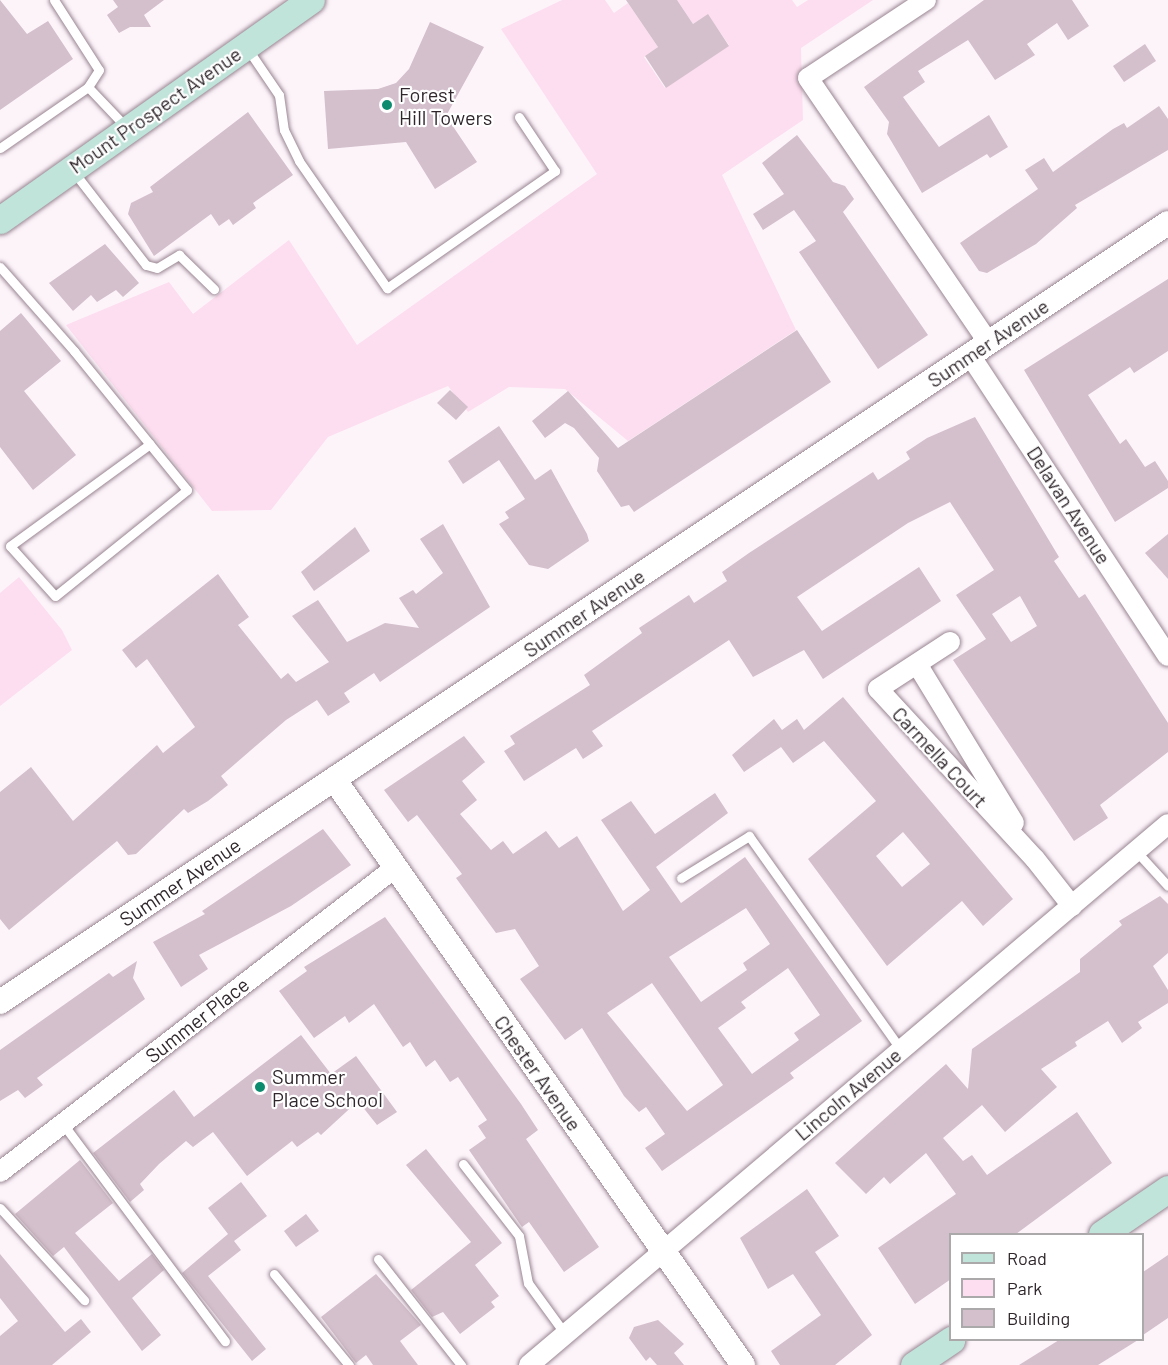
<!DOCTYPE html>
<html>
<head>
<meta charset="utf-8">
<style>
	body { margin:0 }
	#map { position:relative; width:1168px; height:1365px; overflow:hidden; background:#fdf4fa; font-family:Barlow,sans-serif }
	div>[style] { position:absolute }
	.green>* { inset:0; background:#fddef0 }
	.building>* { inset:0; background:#d4bfcc }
	.roads { filter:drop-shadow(0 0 2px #998591) drop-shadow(0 0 2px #998591) }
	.service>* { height:9px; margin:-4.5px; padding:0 4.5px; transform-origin:4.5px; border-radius:4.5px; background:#fff }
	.minor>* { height:20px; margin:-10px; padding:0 10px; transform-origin:10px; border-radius:10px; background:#fff }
	.tertiary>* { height:24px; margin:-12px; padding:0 12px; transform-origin:12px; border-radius:12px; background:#fff }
	.secondary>* { height:27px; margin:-13.5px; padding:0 13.5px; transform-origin:13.5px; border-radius:13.5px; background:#c0e3da }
	.dots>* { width:16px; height:16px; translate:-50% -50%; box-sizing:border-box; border:3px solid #fff; border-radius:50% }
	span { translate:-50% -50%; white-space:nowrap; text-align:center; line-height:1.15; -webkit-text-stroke:4.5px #fff; paint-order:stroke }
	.poi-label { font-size:20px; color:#2f272c }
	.left { translate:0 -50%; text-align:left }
	.street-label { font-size:20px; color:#2f272c }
	.legend { position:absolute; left:949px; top:1233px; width:195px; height:108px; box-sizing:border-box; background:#fff; border:2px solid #aca9ab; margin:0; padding:8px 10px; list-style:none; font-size:18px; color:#2f272c }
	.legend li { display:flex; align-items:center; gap:12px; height:30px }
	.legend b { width:30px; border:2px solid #aca9ab }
</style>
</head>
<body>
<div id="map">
	<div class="green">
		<i style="clip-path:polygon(562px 0,605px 0,614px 13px,628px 3px,658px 47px,644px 57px,665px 88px,729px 45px,708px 15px,693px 24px,677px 0,792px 0,797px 7px,808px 0,873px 0,801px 48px,803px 120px,722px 175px,796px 330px,628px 441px,565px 389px,509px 387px,468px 412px,448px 386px,328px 437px,271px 510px,212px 511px,66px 325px,169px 282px,193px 314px,289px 240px,357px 345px,597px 174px,501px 29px)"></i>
		<i style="clip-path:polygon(19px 577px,62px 630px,72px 650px,0 706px,0 593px)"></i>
	</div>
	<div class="building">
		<i style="clip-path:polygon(0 0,27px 34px,48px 21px,73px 59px,0 110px)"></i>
		<i style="clip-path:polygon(113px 0,164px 0,144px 15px,151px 27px,130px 27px,119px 33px,107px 15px,118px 7px)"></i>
		<i style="clip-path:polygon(626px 0,677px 0,693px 24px,708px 14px,729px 46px,666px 88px,645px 56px,658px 47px)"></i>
		<i style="clip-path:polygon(984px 0,1072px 0,1089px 26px,1068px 40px,1057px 23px,1027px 44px,1035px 55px,995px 80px,968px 40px,918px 71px,925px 82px,903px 97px,939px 147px,989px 115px,1008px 147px,990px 158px,987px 154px,922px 193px,887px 134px,889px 122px,864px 87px)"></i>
		<i style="clip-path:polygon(430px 22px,484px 47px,446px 116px,477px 162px,435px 189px,406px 142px,328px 149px,324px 91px,378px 89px,396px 83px,409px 69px)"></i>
		<i style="clip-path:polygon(1145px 44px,1156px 61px,1124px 82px,1113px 66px)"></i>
		<i style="clip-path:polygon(1159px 106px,1168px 119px,1168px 150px,1075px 205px,1077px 208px,1036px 244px,987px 273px,979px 271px,960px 243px,1038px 189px,1025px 170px,1044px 158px,1053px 172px,1113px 129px,1124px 123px,1127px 128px)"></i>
		<i style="clip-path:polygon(248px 112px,293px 175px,253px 203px,256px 208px,233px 225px,229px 219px,219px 226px,211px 214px,154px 256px,128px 214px,131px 203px,153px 192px,150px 187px)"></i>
		<i style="clip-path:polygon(797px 135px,833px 182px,845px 186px,854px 199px,843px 212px,928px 335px,878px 369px,799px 252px,816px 241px,794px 210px,763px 230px,753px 214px,784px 194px,762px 163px)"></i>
		<i style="clip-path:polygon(105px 244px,139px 283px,123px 297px,116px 290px,97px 302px,91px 295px,73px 311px,49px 283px)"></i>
		<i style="clip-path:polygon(1168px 279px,1168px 351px,1134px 373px,1130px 367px,1088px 395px,1120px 444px,1126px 439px,1145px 467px,1155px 461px,1168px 481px,1168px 488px,1115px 522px,1024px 370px)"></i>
		<i style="clip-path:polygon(21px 313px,61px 361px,24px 391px,76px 455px,33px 490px,0 447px,0 331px)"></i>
		<i style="clip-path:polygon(797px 330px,831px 382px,634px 512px,629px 505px,621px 507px,597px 471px,599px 458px,574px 428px,565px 423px,545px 438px,532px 421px,568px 391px,618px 448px)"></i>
		<i style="clip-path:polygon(450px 390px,468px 407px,456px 420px,437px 403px)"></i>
		<i style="clip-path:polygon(evenodd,975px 417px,1059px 557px,1054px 561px,1079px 598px,1085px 594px,1168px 723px,1168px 752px,1100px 805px,1108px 818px,1074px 841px,953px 660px,986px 639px,956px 595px,994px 570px,950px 502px,908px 523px,797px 597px,822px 631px,919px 567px,941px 601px,823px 679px,804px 650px,753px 677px,729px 640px,592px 731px,603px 746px,583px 759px,576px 748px,524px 781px,504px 751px,515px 744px,510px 736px,590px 685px,584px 675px,642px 633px,639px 628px,689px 595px,694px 603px,727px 581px,722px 572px,749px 553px,873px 472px,878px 480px,910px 459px,906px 452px,927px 438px,975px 417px,1020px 596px,1037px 626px,1011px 642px,992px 614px,1020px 596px)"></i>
		<i style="clip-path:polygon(499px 426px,535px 480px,551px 469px,587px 534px,589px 541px,548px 569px,529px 565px,499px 524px,509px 518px,505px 512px,525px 499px,499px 460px,463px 484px,448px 461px)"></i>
		<i style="clip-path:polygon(443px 524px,490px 607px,380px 682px,374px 673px,344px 693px,350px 702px,328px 716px,317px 700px,286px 720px,221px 776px,228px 785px,208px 801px,188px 813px,184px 809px,136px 854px,128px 855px,117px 841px,9px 930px,0 919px,0 792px,31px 767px,73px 821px,157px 745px,163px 753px,195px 727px,147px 659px,136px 668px,122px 650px,218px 574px,249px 617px,238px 625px,281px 679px,288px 673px,296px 682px,329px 662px,292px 616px,318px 600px,347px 642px,385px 623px,419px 628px,399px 598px,413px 590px,416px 594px,443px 573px,420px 539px)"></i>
		<i style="clip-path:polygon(355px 527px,370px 551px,314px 591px,301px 572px)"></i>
		<i style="clip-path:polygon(1168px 534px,1168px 579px,1145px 553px)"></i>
		<i style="clip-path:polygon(evenodd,843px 697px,1013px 899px,983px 926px,962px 901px,887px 966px,808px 859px,876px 801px,824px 741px,793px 763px,781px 747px,744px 772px,732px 755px,774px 719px,782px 730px,797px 719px,804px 730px,843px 697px,903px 832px,930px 864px,902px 887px,876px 856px,903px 832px)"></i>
		<i style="clip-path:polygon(evenodd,464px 736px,485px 762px,462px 781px,477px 800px,460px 814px,491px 850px,503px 841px,513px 854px,546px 831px,559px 848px,577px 836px,623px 911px,650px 890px,601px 820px,631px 801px,655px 834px,715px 793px,728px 813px,656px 867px,681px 903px,745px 857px,862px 1021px,790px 1073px,794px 1078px,662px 1171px,645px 1148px,665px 1134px,646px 1107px,639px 1112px,624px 1096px,582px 1028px,565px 1040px,520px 979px,539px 966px,515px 929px,496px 933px,456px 878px,462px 874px,417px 815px,408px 822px,384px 790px,464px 736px,746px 908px,770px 944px,743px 963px,747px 970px,701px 1002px,669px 957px,746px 908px,464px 736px,788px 968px,820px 1015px,794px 1033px,799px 1040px,752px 1074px,718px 1028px,746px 1008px,741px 1002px,788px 968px,464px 736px,652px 983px,723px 1085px,687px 1111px,607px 1013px,652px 983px)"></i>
		<i style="clip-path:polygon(323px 829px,351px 865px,291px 906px,199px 955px,208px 969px,181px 987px,153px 942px,205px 914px,202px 911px)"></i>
		<i style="clip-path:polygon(1160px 896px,1168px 904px,1168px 953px,1153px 966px,1168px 990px,1168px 1003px,1138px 1022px,1142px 1028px,1122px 1043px,1108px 1021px,1075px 1042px,1077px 1046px,1041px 1069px,1057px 1087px,1005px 1132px,982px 1105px,943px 1138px,963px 1161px,972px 1155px,987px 1175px,1077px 1112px,1112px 1163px,1016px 1234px,951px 1234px,951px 1279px,915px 1304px,878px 1248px,956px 1194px,926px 1153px,890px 1184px,884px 1177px,866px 1194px,835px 1163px,946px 1064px,968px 1089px,972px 1049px,1080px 972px,1080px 959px,1122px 925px,1119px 921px)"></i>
		<i style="clip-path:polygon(385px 917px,521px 1104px,538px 1130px,526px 1139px,599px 1247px,564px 1272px,529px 1222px,522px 1227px,469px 1150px,486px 1138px,478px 1126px,487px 1120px,458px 1077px,450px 1082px,435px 1060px,426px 1067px,410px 1042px,403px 1047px,374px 1004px,349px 1023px,345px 1016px,314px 1038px,279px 991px,307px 971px,304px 967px)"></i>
		<i style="clip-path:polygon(137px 961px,133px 978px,145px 999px,37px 1078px,43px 1085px,25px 1098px,18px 1090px,0 1101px,0 1050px,109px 973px,113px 977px)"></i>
		<i style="clip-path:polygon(301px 1035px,331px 1074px,356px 1056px,397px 1112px,377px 1125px,358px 1101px,321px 1135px,318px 1132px,297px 1147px,292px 1141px,247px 1176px,213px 1132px,193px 1147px,186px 1141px,159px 1164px,140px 1184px,144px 1190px,130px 1202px,93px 1153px,174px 1090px,194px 1117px)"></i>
		<i style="clip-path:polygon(426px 1149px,502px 1243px,475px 1265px,499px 1296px,491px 1302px,495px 1307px,460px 1334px,443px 1312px,432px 1317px,411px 1290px,471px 1242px,406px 1165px)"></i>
		<i style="clip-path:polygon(80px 1160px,113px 1203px,75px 1233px,119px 1281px,152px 1254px,164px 1270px,132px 1298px,161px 1335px,142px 1351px,64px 1247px,53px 1256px,15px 1214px)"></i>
		<i style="clip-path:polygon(241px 1182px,267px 1216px,234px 1241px,241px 1250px,208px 1276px,266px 1349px,252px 1361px,182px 1273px,228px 1234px,208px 1208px)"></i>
		<i style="clip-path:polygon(807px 1189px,839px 1236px,815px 1252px,872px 1335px,835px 1365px,780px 1365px,771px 1351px,821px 1315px,793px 1274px,768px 1289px,740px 1238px)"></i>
		<i style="clip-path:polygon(306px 1214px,319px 1231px,296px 1247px,284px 1231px)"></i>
		<i style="clip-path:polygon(0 1254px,65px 1332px,81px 1319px,91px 1332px,52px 1365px,0 1365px,0 1336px,18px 1321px,0 1298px)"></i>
		<i style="clip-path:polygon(1168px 1255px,1168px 1318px,1143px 1335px,1143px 1272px)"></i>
		<i style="clip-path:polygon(376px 1274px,421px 1325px,400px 1341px,418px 1365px,373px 1365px,366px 1355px,356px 1363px,321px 1317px)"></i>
		<i style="clip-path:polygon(658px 1320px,684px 1344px,674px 1353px,684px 1365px,657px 1365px,650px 1357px,646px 1361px,629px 1338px,634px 1327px)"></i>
		<i style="clip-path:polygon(1059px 1340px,1138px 1340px,1098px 1365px,1019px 1365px)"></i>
	</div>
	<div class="roads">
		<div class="service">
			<i style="left:54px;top:0;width:83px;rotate:57.3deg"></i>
			<i style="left:99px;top:70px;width:20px;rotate:123deg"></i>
			<i style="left:247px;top:48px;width:57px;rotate:55.8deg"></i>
			<i style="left:279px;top:95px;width:35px;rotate:82deg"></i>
			<i style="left:284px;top:130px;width:34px;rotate:64deg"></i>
			<i style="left:299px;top:161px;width:155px;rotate:55.3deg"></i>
			<i style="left:387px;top:288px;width:205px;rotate:-34.9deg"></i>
			<i style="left:555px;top:171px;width:65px;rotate:-123.7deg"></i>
			<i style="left:0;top:148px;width:107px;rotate:-34.7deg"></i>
			<i style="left:88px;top:87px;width:57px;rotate:46.4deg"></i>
			<i style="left:73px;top:171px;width:119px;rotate:52.2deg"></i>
			<i style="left:146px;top:265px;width:11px;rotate:15deg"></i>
			<i style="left:157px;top:268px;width:26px;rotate:-31deg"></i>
			<i style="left:179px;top:255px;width:49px;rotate:44.2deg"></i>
			<i style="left:0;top:267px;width:112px;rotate:48.6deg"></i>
			<i style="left:74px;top:351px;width:179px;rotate:50.9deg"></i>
			<i style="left:187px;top:490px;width:169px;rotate:141.2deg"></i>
			<i style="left:55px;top:596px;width:67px;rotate:-132deg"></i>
			<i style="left:10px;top:546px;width:173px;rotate:-36.1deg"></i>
			<i style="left:1136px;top:851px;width:47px;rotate:47.6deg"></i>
			<i style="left:681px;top:878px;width:80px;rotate:-31.7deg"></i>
			<i style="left:749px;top:836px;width:262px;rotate:54.6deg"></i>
			<i style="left:63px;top:1124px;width:271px;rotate:53.3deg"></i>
			<i style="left:463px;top:1164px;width:91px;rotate:52.1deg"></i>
			<i style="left:519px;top:1236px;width:48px;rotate:79.2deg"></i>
			<i style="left:528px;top:1283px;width:63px;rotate:54deg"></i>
			<i style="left:0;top:1208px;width:125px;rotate:47.6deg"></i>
			<i style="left:378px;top:1259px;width:135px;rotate:51.9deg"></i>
			<i style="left:274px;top:1274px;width:118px;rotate:50.5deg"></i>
		</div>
		<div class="minor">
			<i style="left:926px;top:0;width:141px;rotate:146.5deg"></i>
			<i style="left:808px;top:78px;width:320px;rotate:55.7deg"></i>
			<i style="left:970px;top:355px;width:360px;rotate:56.7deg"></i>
			<i style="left:950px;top:642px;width:86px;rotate:146.9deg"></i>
			<i style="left:878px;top:689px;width:231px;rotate:47.3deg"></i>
			<i style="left:1035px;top:859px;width:60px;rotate:51.8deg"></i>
			<i style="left:917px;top:664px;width:186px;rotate:58.6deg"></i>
			<i style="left:0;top:1172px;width:498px;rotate:-37.6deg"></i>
			<i style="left:529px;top:1365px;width:837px;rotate:-40.25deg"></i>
		</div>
		<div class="tertiary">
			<i style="left:334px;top:779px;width:715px;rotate:55.09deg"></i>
			<i style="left:0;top:1002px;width:1404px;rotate:-33.7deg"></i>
		</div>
		<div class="secondary">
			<i style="left:0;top:220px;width:381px;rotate:-35.3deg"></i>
			<i style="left:1102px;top:1234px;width:80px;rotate:-34.3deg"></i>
			<i style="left:914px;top:1365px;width:45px;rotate:-34deg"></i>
		</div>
	</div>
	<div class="dots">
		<i style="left:387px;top:105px;background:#0c8b6f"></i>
		<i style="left:260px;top:1087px;background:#0c8b6f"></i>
	</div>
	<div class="poi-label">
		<span class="left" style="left:399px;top:106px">Forest<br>Hill Towers</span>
		<span class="left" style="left:272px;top:1088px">Summer<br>Place School</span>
	</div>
	<div class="street-label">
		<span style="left:155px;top:110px;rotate:-35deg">Mount Prospect Avenue</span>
		<span style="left:988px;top:343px;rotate:-34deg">Summer Avenue</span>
		<span style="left:1069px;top:505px;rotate:57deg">Delavan Avenue</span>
		<span style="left:584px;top:613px;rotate:-34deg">Summer Avenue</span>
		<span style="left:940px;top:757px;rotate:47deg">Carmella Court</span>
		<span style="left:180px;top:882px;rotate:-34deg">Summer Avenue</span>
		<span style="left:197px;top:1020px;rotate:-38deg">Summer Place</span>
		<span style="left:538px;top:1073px;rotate:55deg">Chester Avenue</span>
		<span style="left:848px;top:1094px;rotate:-40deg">Lincoln Avenue</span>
	</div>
	<ul class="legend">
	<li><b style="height:8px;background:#c0e3da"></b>Road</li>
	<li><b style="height:16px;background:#fddef0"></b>Park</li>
	<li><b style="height:16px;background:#d4bfcc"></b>Building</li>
	</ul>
</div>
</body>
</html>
